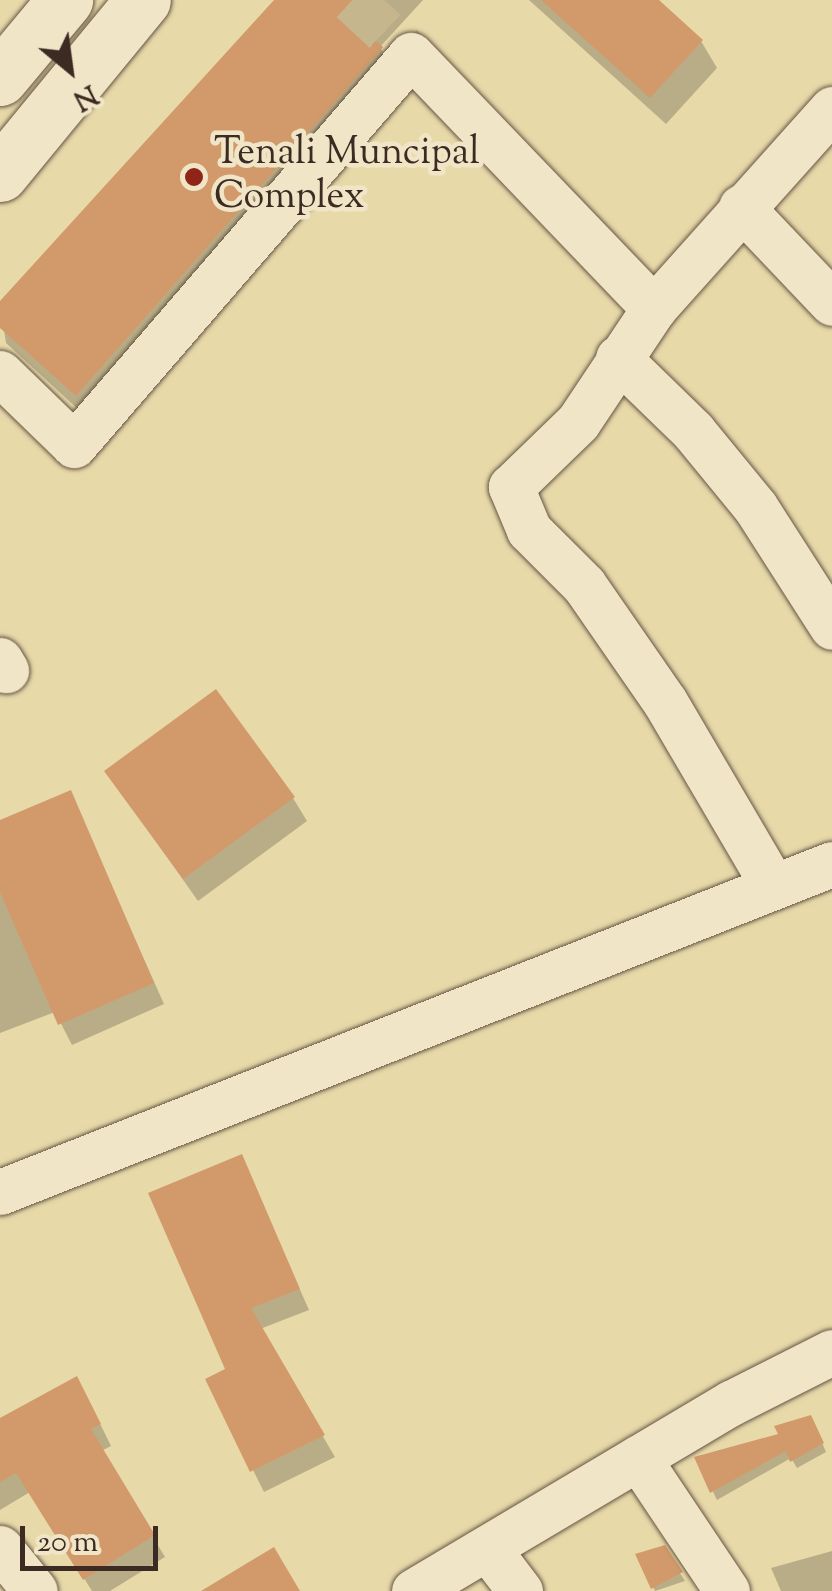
<!DOCTYPE html>
<html>
<head>
<meta charset="utf-8">
<style>
	body { margin:0 }
	#map { position:relative; width:832px; height:1591px; overflow:hidden; background:#e8d9a9; font-family:"Sorts Mill Goudy",serif }
	div>[style] { position:absolute }
	.shadow>* { inset:0; background:#0003 }
	.building>* { inset:0; background:#d29a6a }
	.minor-tunnel>* { height:45px; margin-top:-22.5px; transform-origin:0; background:repeating-linear-gradient(90deg,#c5b68e 0 45px,transparent 0 67px) }
	.roads { filter:drop-shadow(0 0 2px #665644) drop-shadow(0 0 2px #665644) }
	.minor>* { height:45px; margin:-22.5px; padding:0 22.5px; transform-origin:22.5px; border-radius:22.5px; background:#f0e6c7 }
	.tertiary>* { height:55px; margin:-27.5px; padding:0 27.5px; transform-origin:27.5px; border-radius:27.5px; background:#f0e6c7 }
	.dots>* { width:28px; height:28px; translate:-50% -50%; box-sizing:border-box; border:5px solid #f0e6c7; border-radius:50% }
	span { translate:-50% -50%; white-space:nowrap; text-align:center; line-height:1.15; -webkit-text-stroke:9px #f0e6c7; paint-order:stroke }
	.poi-label { font-size:38px; color:#3b2b22 }
	.left { translate:0 -50%; text-align:left }
	.north { position:absolute; left:20px; top:20px; width:100px; height:100px; -webkit-text-stroke:8px #f0e6c7; paint-order:stroke; rotate:151deg; font-size:28px; font-weight:700; line-height:40px; text-align:center; color:#3b2b22 }
	.north::after { content:''; display:block; margin:auto; width:35px; height:45px; background:#3b2b22; clip-path:polygon(50% 0,100% 100%,50% 72%,0 100%) }
	.scale { position:absolute; left:20px; top:1526px; width:138px; height:45px; box-sizing:border-box; border:5px solid #3b2b22; border-top:0; padding-left:12px; font-size:30px; line-height:35px; white-space:nowrap; color:#3b2b22; -webkit-text-stroke:8px #f0e6c7; paint-order:stroke }
</style>
</head>
<body>
<div id="map">
	<div class="shadow">
		<i style="clip-path:polygon(277px 0,423px 0,380px 47px,397px 76px,92px 422px,6px 343px,0 305px)"></i>
		<i style="clip-path:polygon(529px 0,655px 0,701px 41px,717px 68px,666px 124px)"></i>
		<i style="clip-path:polygon(107px 772px,293px 798px,307px 821px,198px 901px)"></i>
		<i style="clip-path:polygon(70px 793px,164px 1004px,72px 1045px,55px 1012px,0 1033px,0 822px)"></i>
		<i style="clip-path:polygon(241px 1157px,309px 1310px,260px 1329px,335px 1457px,264px 1492px,208px 1380px,228px 1370px)"></i>
		<i style="clip-path:polygon(89px 1401px,111px 1446px,101px 1451px,165px 1557px,110px 1591px,92px 1591px,30px 1492px,0 1510px,0 1421px)"></i>
		<i style="clip-path:polygon(815px 1426px,826px 1452px,797px 1468px,791px 1458px,717px 1500px,697px 1459px)"></i>
		<i style="clip-path:polygon(664px 1548px,685px 1581px,655px 1591px,638px 1555px)"></i>
		<i style="clip-path:polygon(832px 1551px,832px 1591px,781px 1591px,771px 1568px)"></i>
	</div>
	<div class="building">
		<i style="clip-path:polygon(274px 0,383px 0,359px 27px,383px 47px,76px 396px,0 328px,0 301px)"></i>
		<i style="clip-path:polygon(541px 0,659px 0,703px 40px,650px 98px)"></i>
		<i style="clip-path:polygon(216px 689px,295px 797px,183px 879px,104px 771px)"></i>
		<i style="clip-path:polygon(71px 790px,154px 983px,58px 1025px,0 892px,0 820px)"></i>
		<i style="clip-path:polygon(242px 1154px,300px 1289px,251px 1308px,325px 1435px,250px 1472px,205px 1379px,225px 1369px,148px 1193px)"></i>
		<i style="clip-path:polygon(77px 1376px,101px 1424px,91px 1429px,155px 1535px,83px 1580px,16px 1473px,0 1482px,0 1418px)"></i>
		<i style="clip-path:polygon(811px 1415px,824px 1443px,790px 1462px,786px 1451px,710px 1493px,694px 1457px,778px 1434px,774px 1426px)"></i>
		<i style="clip-path:polygon(665px 1545px,683px 1572px,651px 1589px,635px 1554px)"></i>
		<i style="clip-path:polygon(274px 1547px,300px 1591px,201px 1591px)"></i>
	</div>
	<div class="minor-tunnel">
		<i style="left:352px;top:0;width:81px;rotate:43deg"></i>
	</div>
	<div class="roads">
		<div class="minor">
			<i style="left:741px;top:207px;width:132px;rotate:46.5deg"></i>
			<i style="left:618px;top:358px;width:105px;rotate:44.2deg"></i>
			<i style="left:693px;top:431px;width:99px;rotate:50.7deg"></i>
			<i style="left:756px;top:508px;width:141px;rotate:57.4deg"></i>
			<i style="left:0;top:373px;width:103px;rotate:44.2deg"></i>
			<i style="left:74px;top:445px;width:515px;rotate:-49.17deg"></i>
			<i style="left:411px;top:55px;width:351px;rotate:46.2deg"></i>
			<i style="left:0;top:660px;width:12px;rotate:59deg"></i>
			<i style="left:773px;top:886px;width:213px;rotate:-120.4deg"></i>
			<i style="left:665px;top:702px;width:142px;rotate:-124.7deg"></i>
			<i style="left:584px;top:585px;width:78px;rotate:-135deg"></i>
			<i style="left:529px;top:530px;width:47px;rotate:-112.7deg"></i>
			<i style="left:511px;top:487px;width:93px;rotate:-44.1deg"></i>
			<i style="left:578px;top:422px;width:137px;rotate:-56.3deg"></i>
			<i style="left:654px;top:308px;width:267px;rotate:-48.2deg"></i>
			<i style="left:0;top:1192px;width:894px;rotate:-21.52deg"></i>
			<i style="left:638px;top:1458px;width:160px;rotate:56.2deg"></i>
			<i style="left:0;top:1548px;width:55px;rotate:50.9deg"></i>
			<i style="left:488px;top:1549px;width:53px;rotate:52.7deg"></i>
			<i style="left:414px;top:1591px;width:369px;rotate:-30.7deg"></i>
			<i style="left:731px;top:1403px;width:113px;rotate:-26.8deg"></i>
		</div>
		<div class="tertiary">
			<i style="left:0;top:78px;width:102px;rotate:-50.2deg"></i>
			<i style="left:0;top:174px;width:225px;rotate:-50.6deg"></i>
		</div>
	</div>
	<div class="dots">
		<i style="left:194px;top:177px;background:#8f2418"></i>
	</div>
	<div class="poi-label">
		<span class="left" style="left:214px;top:177px">Tenali Muncipal<br>Complex</span>
	</div>
	<div class="north">N</div>
	<div class="scale">20 m</div>
</div>
</body>
</html>
